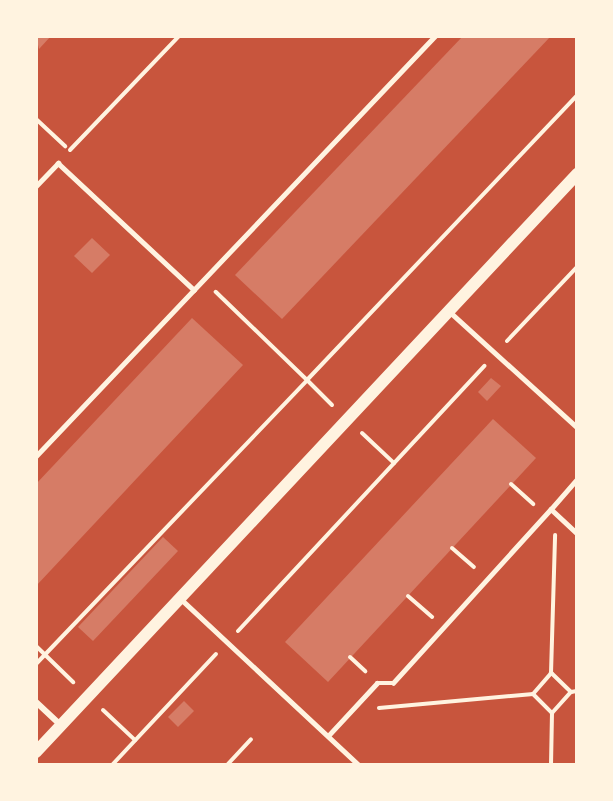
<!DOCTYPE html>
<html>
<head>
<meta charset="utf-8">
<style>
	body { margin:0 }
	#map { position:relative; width:613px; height:801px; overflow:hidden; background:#c8553d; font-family:"Exo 2",sans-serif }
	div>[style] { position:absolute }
	.building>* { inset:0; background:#d67c66 }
	.path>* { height:4px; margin:-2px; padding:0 2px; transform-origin:2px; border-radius:2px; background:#fff3e0 }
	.service>* { height:4.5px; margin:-2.25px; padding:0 2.25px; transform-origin:2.25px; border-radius:2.25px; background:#fff3e0 }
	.minor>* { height:6px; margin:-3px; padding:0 3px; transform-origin:3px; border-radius:3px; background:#fff3e0 }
	.secondary>* { height:12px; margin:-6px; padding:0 6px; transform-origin:6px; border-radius:6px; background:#fff3e0 }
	span { translate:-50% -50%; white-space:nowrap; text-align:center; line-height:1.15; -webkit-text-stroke:6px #fff3e0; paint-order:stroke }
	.frame { position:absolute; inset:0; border:38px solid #fff3e0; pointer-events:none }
</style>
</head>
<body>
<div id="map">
	<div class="building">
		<i style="clip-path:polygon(36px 36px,51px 36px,39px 49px)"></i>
		<i style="clip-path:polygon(463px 36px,551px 36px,282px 319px,235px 275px)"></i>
		<i style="clip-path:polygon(92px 238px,110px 255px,92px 273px,74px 256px)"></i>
		<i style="clip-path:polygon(192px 318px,243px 365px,36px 586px,36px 484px)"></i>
		<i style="clip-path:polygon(491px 378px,501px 386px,487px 401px,478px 392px)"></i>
		<i style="clip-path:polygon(493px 419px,536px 458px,328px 682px,285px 642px)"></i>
		<i style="clip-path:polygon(163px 537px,178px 551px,93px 641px,78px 627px)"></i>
		<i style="clip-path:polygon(184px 701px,194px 711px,178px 727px,168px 717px)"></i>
	</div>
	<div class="path">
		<i style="left:36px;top:119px;width:40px;rotate:43deg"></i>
		<i style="left:70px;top:150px;width:158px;rotate:-46.3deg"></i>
		<i style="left:507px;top:341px;width:102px;rotate:-46.6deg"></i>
		<i style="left:332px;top:405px;width:35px;rotate:-135deg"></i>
		<i style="left:307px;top:380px;width:393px;rotate:-46.5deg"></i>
		<i style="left:362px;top:433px;width:44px;rotate:43.2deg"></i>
		<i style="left:511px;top:484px;width:30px;rotate:42deg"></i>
		<i style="left:452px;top:548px;width:29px;rotate:41deg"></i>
		<i style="left:408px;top:596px;width:32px;rotate:41deg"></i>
		<i style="left:238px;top:631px;width:362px;rotate:-47.1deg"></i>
		<i style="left:36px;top:646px;width:52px;rotate:44.2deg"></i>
		<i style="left:350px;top:657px;width:21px;rotate:43deg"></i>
		<i style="left:36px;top:664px;width:393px;rotate:-46.3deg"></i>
		<i style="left:307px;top:380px;width:127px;rotate:-136deg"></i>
		<i style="left:571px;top:692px;width:6px;rotate:-9deg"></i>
		<i style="left:533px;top:694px;width:27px;rotate:45deg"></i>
		<i style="left:379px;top:708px;width:155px;rotate:-5.2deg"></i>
		<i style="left:533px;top:694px;width:28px;rotate:-49deg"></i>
		<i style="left:103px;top:710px;width:44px;rotate:43.2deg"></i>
		<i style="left:112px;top:765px;width:152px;rotate:-46.9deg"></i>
		<i style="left:227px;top:765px;width:35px;rotate:-47deg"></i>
		<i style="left:551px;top:765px;width:52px;rotate:-88.9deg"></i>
		<i style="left:552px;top:713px;width:28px;rotate:-48deg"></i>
		<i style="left:571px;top:692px;width:28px;rotate:-136deg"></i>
		<i style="left:551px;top:673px;width:138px;rotate:-88.3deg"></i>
	</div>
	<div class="service">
		<i style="left:36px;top:186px;width:32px;rotate:-46deg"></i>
		<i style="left:58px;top:163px;width:186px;rotate:43deg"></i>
		<i style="left:450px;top:312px;width:171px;rotate:42.2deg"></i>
		<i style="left:36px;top:456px;width:579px;rotate:-46.47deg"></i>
		<i style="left:551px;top:509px;width:40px;rotate:-49deg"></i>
		<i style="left:182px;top:600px;width:242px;rotate:43deg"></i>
		<i style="left:328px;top:736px;width:72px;rotate:-47.2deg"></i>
		<i style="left:377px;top:683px;width:16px"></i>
		<i style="left:393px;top:683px;width:235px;rotate:-47.8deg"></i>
		<i style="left:551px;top:509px;width:35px;rotate:43deg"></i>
	</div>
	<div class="minor">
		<i style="left:36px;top:702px;width:34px;rotate:43deg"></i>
	</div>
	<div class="secondary">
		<i style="left:36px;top:752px;width:792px;rotate:-46.89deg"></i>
	</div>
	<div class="frame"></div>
</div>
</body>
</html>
